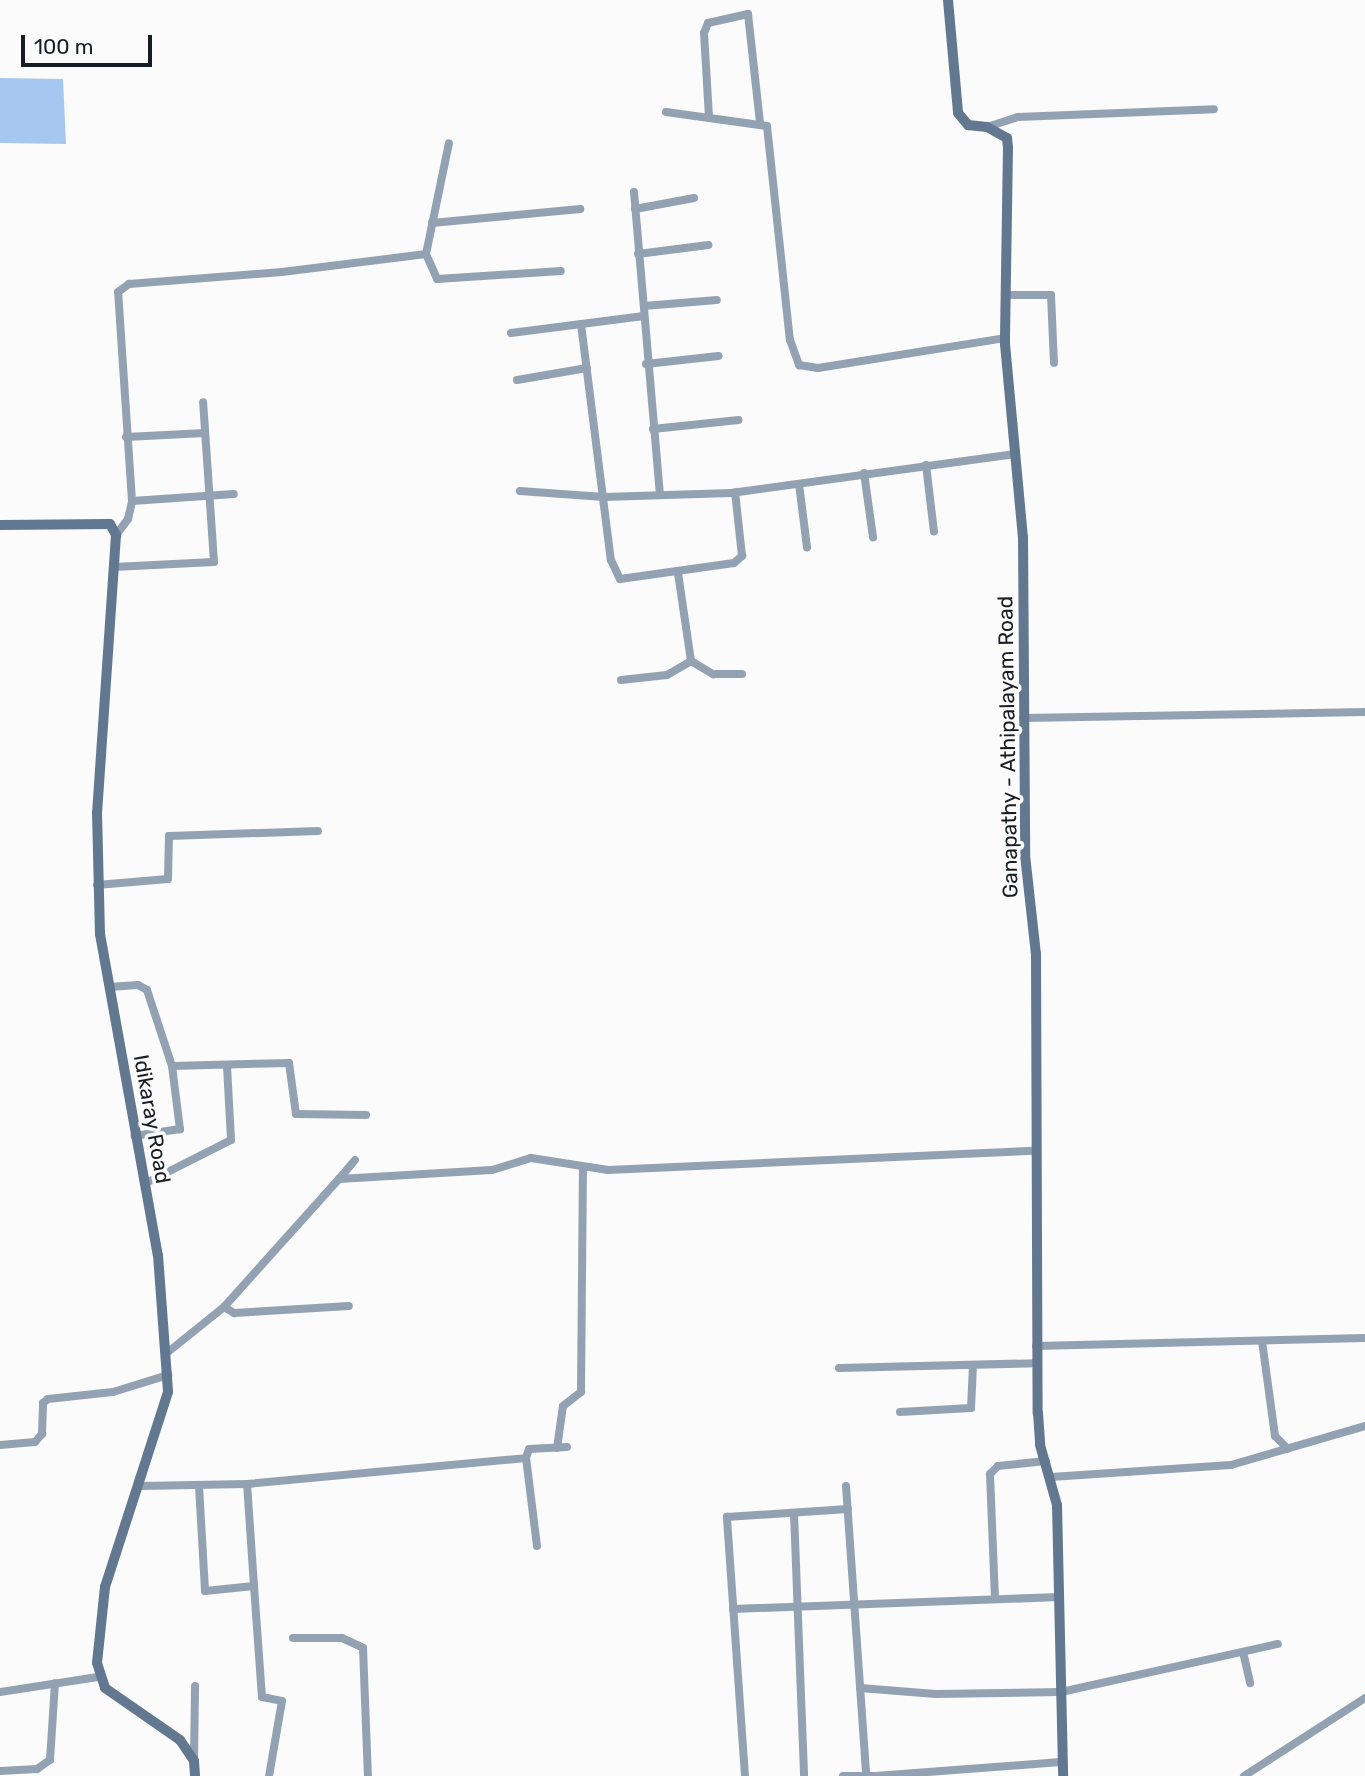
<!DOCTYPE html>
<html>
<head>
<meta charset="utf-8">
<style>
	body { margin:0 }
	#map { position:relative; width:1365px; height:1776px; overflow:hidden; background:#fbfbfb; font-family:Rubik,sans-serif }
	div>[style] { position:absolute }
	.forest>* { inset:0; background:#a6c8f0 }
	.street>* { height:8px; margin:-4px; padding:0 4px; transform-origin:4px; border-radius:4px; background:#93a2b3 }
	.secondary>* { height:10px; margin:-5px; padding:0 5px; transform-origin:5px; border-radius:5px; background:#627790 }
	span { translate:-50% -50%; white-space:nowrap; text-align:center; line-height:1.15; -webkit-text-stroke:7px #fbfbfb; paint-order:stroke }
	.street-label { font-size:21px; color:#161d25 }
	.scale { position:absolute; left:21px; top:35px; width:131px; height:32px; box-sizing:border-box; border:4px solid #161d25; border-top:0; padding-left:9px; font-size:21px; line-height:24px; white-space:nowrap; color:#161d25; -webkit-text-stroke:5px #fbfbfb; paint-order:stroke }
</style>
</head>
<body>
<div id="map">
	<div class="forest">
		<i style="clip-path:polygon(0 78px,63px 79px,66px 144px,0 143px)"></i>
	</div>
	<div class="street">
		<i style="left:666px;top:112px;width:102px;rotate:7.9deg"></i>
		<i style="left:767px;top:126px;width:215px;rotate:83.9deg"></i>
		<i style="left:790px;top:340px;width:27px;rotate:70deg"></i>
		<i style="left:799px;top:365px;width:19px;rotate:9deg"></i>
		<i style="left:818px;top:368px;width:189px;rotate:-9.1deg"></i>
		<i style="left:709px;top:117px;width:84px;rotate:-93.4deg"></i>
		<i style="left:704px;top:33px;width:11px;rotate:-68deg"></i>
		<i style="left:708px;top:23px;width:41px;rotate:-12.7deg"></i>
		<i style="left:748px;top:14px;width:110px;rotate:83.7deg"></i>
		<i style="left:987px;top:127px;width:33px;rotate:-18deg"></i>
		<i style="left:1018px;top:117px;width:196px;rotate:-2.3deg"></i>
		<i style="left:634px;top:192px;width:303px;rotate:85.1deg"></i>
		<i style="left:635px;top:209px;width:60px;rotate:-10.6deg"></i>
		<i style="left:432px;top:223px;width:149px;rotate:-5.4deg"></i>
		<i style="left:426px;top:254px;width:27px;rotate:66deg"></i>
		<i style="left:437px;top:279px;width:124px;rotate:-3.7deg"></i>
		<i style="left:638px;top:254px;width:71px;rotate:-7.3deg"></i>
		<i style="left:1006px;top:295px;width:45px"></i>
		<i style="left:1051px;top:295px;width:68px;rotate:87.5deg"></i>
		<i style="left:644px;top:306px;width:73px;rotate:-4.7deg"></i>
		<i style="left:581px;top:324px;width:238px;rotate:82.8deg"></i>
		<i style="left:611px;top:560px;width:21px;rotate:65deg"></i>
		<i style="left:620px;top:579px;width:115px;rotate:-8deg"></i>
		<i style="left:734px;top:563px;width:11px;rotate:-41deg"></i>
		<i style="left:742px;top:556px;width:64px;rotate:-96.2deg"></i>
		<i style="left:511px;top:333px;width:134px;rotate:-7.3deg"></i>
		<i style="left:646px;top:364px;width:73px;rotate:-6.3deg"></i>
		<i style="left:517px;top:380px;width:71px;rotate:-9.7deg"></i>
		<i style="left:653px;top:429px;width:86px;rotate:-6deg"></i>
		<i style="left:126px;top:437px;width:79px;rotate:-2.9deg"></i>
		<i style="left:926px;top:465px;width:67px;rotate:83.2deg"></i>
		<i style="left:864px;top:473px;width:65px;rotate:82deg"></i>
		<i style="left:799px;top:484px;width:64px;rotate:82.8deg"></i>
		<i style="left:520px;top:491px;width:84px;rotate:4.1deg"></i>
		<i style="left:604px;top:497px;width:127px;rotate:-1.8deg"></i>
		<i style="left:731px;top:493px;width:287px;rotate:-7.8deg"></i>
		<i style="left:132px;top:501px;width:102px;rotate:-3.9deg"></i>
		<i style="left:116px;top:535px;width:20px;rotate:-53deg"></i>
		<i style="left:128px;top:519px;width:18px;rotate:-77deg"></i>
		<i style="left:132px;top:501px;width:209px;rotate:-93.8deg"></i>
		<i style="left:118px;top:292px;width:14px;rotate:-36deg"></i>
		<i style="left:129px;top:284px;width:153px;rotate:-4.5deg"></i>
		<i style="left:282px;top:272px;width:145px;rotate:-7.1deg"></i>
		<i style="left:426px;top:254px;width:113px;rotate:-78.3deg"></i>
		<i style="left:114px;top:567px;width:100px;rotate:-2.9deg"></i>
		<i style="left:214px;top:562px;width:160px;rotate:-93.9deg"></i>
		<i style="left:691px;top:661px;width:26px;rotate:31deg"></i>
		<i style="left:713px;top:674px;width:29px"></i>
		<i style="left:621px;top:680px;width:46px;rotate:-6.2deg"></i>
		<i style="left:667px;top:675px;width:28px;rotate:-30deg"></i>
		<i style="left:691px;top:661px;width:89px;rotate:-98.4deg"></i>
		<i style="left:1023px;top:718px;width:342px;rotate:-1deg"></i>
		<i style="left:97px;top:885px;width:71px;rotate:-4.8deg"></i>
		<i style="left:168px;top:879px;width:43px;rotate:-88.7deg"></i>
		<i style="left:169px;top:836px;width:149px;rotate:-1.9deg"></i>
		<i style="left:109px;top:987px;width:29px;rotate:-4deg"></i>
		<i style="left:138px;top:985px;width:10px;rotate:29deg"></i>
		<i style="left:147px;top:990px;width:80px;rotate:71.8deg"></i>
		<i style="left:172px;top:1066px;width:64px;rotate:82.8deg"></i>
		<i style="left:180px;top:1129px;width:46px;rotate:171.2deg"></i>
		<i style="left:172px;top:1066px;width:117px;rotate:-1.5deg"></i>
		<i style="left:289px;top:1063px;width:51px;rotate:82.2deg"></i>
		<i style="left:296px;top:1114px;width:70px;rotate:0.8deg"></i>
		<i style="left:355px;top:1160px;width:25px;rotate:130deg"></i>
		<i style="left:339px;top:1179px;width:153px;rotate:-3.4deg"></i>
		<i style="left:492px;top:1170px;width:41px;rotate:-17.1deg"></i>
		<i style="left:531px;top:1158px;width:78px;rotate:8.9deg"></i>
		<i style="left:608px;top:1170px;width:426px;rotate:-2.6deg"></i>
		<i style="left:144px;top:1184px;width:97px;rotate:-26.8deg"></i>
		<i style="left:231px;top:1140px;width:74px;rotate:-93.1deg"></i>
		<i style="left:224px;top:1307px;width:12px;rotate:31deg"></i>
		<i style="left:234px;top:1313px;width:115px;rotate:-3.5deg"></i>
		<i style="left:1262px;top:1341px;width:96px;rotate:82.2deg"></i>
		<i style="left:1275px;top:1436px;width:18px;rotate:45deg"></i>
		<i style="left:1036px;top:1346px;width:329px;rotate:-1.4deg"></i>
		<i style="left:168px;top:1352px;width:72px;rotate:-38.8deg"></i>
		<i style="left:224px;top:1307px;width:172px;rotate:-48.1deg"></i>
		<i style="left:839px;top:1368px;width:198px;rotate:-1.4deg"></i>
		<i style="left:900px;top:1412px;width:71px;rotate:-3.2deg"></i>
		<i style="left:971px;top:1408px;width:43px;rotate:-87.3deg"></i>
		<i style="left:0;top:1445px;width:35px;rotate:-5deg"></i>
		<i style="left:35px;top:1442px;width:11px;rotate:-49deg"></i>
		<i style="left:42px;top:1434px;width:31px;rotate:-88deg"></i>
		<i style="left:43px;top:1403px;width:6px;rotate:-39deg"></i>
		<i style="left:48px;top:1399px;width:65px;rotate:-6.1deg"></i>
		<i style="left:113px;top:1392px;width:58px;rotate:-17.2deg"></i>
		<i style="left:557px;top:1448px;width:42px;rotate:-81.9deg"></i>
		<i style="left:563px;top:1406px;width:23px;rotate:-38deg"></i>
		<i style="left:581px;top:1392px;width:223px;rotate:-89.5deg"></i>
		<i style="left:1051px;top:1477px;width:180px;rotate:-3.8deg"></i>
		<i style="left:1231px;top:1465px;width:140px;rotate:-16.2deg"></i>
		<i style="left:140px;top:1486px;width:107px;rotate:-1.1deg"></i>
		<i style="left:247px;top:1484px;width:280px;rotate:-5.3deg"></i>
		<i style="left:199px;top:1486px;width:105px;rotate:86.7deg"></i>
		<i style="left:205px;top:1591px;width:49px;rotate:-5.8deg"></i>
		<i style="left:254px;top:1586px;width:102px;rotate:-93.9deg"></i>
		<i style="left:846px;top:1486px;width:290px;rotate:86deg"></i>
		<i style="left:794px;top:1513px;width:263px;rotate:87.8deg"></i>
		<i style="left:537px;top:1546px;width:89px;rotate:-97.1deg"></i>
		<i style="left:526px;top:1458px;width:9px;rotate:-72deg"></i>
		<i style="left:529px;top:1449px;width:38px;rotate:-3deg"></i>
		<i style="left:254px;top:1586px;width:111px;rotate:85.9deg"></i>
		<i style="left:262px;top:1697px;width:20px;rotate:11deg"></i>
		<i style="left:282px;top:1701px;width:76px;rotate:99.8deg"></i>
		<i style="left:995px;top:1599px;width:125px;rotate:-92.3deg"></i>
		<i style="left:990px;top:1474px;width:11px;rotate:-45deg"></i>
		<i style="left:998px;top:1466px;width:48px;rotate:-5.9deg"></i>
		<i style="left:733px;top:1609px;width:326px;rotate:-2.1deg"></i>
		<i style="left:293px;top:1638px;width:49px"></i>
		<i style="left:342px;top:1638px;width:23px;rotate:25deg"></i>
		<i style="left:363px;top:1648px;width:128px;rotate:87.8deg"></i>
		<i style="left:1243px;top:1652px;width:32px;rotate:77deg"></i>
		<i style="left:860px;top:1688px;width:76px;rotate:4.5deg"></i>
		<i style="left:936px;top:1694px;width:125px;rotate:-0.9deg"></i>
		<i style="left:1061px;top:1692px;width:222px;rotate:-12.5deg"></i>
		<i style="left:0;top:1692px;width:99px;rotate:-8.7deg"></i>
		<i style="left:194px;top:1761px;width:75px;rotate:-89.2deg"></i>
		<i style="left:0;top:1771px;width:37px;rotate:-3deg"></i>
		<i style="left:37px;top:1769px;width:16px;rotate:-35deg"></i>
		<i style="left:50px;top:1760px;width:77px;rotate:-86.3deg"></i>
		<i style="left:745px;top:1776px;width:260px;rotate:-94deg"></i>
		<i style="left:727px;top:1517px;width:121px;rotate:-3.8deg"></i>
		<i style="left:843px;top:1776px;width:29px"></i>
		<i style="left:875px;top:1776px;width:189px;rotate:-4.3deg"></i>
		<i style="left:1244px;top:1776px;width:144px;rotate:-32.8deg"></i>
	</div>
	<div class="secondary">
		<i style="left:948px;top:0;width:113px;rotate:84.9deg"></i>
		<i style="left:958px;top:113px;width:16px;rotate:50deg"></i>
		<i style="left:968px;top:125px;width:19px;rotate:6deg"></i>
		<i style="left:987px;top:127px;width:23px;rotate:29deg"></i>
		<i style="left:1007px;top:138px;width:9px;rotate:84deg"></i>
		<i style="left:1008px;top:147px;width:197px;rotate:90.9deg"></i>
		<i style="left:1005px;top:344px;width:194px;rotate:84.7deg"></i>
		<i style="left:1023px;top:537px;width:318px;rotate:89.6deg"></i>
		<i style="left:1025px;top:855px;width:100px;rotate:83.7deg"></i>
		<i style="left:1036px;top:954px;width:459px;rotate:89.8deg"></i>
		<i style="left:1038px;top:1413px;width:32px;rotate:86deg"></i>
		<i style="left:1040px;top:1445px;width:62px;rotate:74.2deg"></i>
		<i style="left:1057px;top:1505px;width:271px;rotate:88.7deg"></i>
		<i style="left:0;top:525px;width:110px;rotate:-0.5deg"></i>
		<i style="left:110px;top:524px;width:13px;rotate:61deg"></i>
		<i style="left:116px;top:535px;width:278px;rotate:93.9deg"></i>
		<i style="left:97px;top:812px;width:122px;rotate:88.6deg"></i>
		<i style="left:100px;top:934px;width:326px;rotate:79.8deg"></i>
		<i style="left:158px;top:1255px;width:137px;rotate:85.8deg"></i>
		<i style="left:168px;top:1392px;width:205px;rotate:107.9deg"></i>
		<i style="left:105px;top:1587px;width:76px;rotate:96deg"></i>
		<i style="left:97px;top:1663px;width:26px;rotate:72deg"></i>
		<i style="left:105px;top:1688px;width:91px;rotate:34.7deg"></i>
		<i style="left:180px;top:1740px;width:25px;rotate:56deg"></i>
		<i style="left:194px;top:1761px;width:15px;rotate:86deg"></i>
	</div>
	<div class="street-label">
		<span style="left:1008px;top:747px;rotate:-91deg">Ganapathy - Athipalayam Road</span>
		<span style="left:152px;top:1119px;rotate:80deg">Idikaray Road</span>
	</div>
	<div class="scale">100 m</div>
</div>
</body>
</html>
